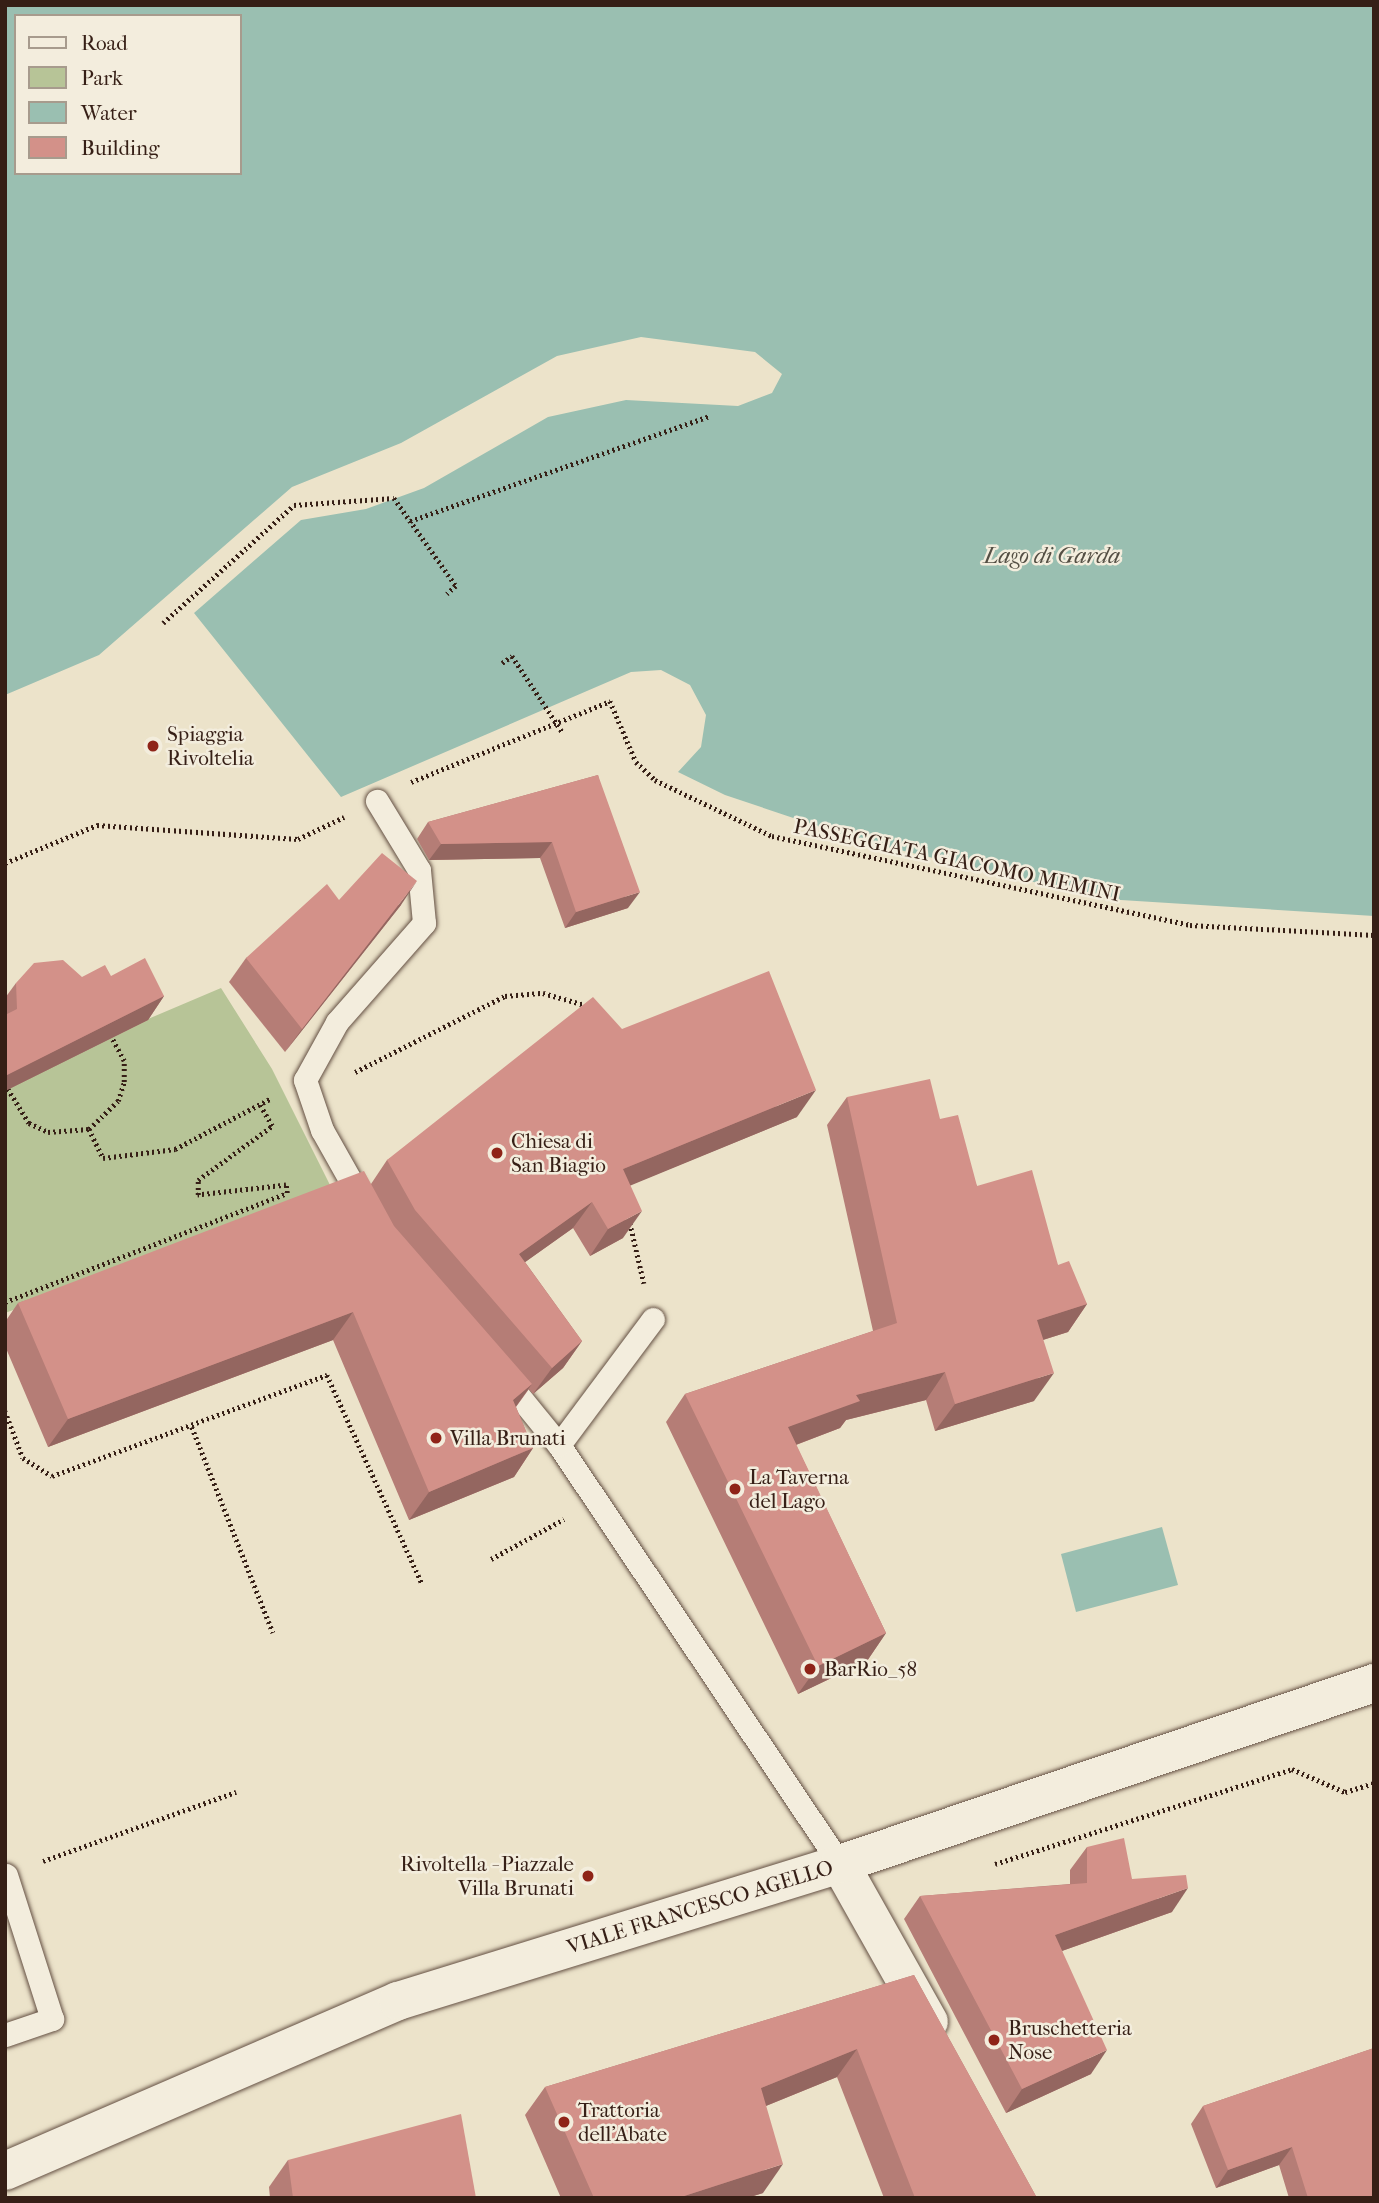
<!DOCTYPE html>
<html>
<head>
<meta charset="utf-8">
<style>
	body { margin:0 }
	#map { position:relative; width:1379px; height:2203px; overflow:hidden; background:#ece3ca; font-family:"IM FELL French Canon",serif }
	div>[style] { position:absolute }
	.green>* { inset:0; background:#b7c497 }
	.water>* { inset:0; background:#9abfb1 }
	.path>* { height:4.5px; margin-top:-2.25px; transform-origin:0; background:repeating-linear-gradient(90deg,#361f16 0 2px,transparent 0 5.5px) }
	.roads { filter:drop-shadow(0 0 2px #645043) drop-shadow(0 0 2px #645043) }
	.lane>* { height:23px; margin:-11.5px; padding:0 11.5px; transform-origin:11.5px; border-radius:11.5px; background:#f3eddd }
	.street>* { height:38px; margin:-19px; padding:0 19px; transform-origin:19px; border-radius:19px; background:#f3eddd }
	.secondary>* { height:38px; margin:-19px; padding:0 19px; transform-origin:19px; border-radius:19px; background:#f3eddd }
	.wall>* { inset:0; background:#b57d76 }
	.shaded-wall>* { inset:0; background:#946660 }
	.building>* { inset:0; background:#d39189 }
	.dots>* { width:19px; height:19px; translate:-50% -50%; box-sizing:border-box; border:4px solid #f3eddd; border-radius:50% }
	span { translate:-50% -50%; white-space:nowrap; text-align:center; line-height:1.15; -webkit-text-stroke:5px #f3eddd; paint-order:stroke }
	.poi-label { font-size:21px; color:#361f16 }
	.left { translate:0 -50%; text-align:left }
	.right { translate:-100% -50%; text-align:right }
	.street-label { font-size:21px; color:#361f16 }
	.water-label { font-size:23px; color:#544f44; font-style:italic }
	.frame { position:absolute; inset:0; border:7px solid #361f16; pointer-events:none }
	.legend { position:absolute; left:14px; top:14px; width:228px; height:161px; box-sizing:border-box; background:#f3eddd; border:2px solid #a79b8d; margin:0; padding:9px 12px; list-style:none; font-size:21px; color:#361f16 }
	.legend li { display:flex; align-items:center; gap:14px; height:35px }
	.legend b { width:35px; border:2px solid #a79b8d }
</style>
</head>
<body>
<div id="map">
	<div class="green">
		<i style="clip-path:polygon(221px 988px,272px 1069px,334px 1193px,5px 1313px,5px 1000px,141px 1006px,148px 1019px)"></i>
	</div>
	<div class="water">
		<i style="clip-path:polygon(evenodd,5px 5px,1374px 5px,1374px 916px,1105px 899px,862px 841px,725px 795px,678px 772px,701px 747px,706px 715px,690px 685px,661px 670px,631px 672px,341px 797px,194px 613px,301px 520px,366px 509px,424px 488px,548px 417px,626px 400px,738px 406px,772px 393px,782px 374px,755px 352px,641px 337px,557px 356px,401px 443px,292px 487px,99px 655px,5px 695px,5px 5px,16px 16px,240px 16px,240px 173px,16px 173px,16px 16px)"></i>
		<i style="clip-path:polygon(1162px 1527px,1178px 1585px,1076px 1612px,1061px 1554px)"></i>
	</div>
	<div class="path">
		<i style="left:410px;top:521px;width:317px;rotate:-19.3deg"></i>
		<i style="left:163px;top:623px;width:176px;rotate:-42deg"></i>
		<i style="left:294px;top:505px;width:100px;rotate:-4deg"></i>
		<i style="left:394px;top:498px;width:108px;rotate:54.8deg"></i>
		<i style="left:456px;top:586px;width:12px;rotate:138deg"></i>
		<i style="left:502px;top:663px;width:12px;rotate:-35deg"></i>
		<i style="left:512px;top:656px;width:92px;rotate:56.5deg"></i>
		<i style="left:411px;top:782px;width:215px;rotate:-22.1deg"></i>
		<i style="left:610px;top:701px;width:66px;rotate:66.9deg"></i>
		<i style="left:636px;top:762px;width:26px;rotate:43deg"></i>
		<i style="left:655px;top:780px;width:130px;rotate:25.6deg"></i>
		<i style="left:772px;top:836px;width:427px;rotate:12deg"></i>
		<i style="left:1190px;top:925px;width:184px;rotate:3.1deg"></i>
		<i style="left:5px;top:863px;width:100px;rotate:-22.4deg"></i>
		<i style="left:97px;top:825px;width:201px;rotate:4deg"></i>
		<i style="left:298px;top:839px;width:51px;rotate:-25.6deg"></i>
		<i style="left:355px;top:1072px;width:168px;rotate:-26.9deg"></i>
		<i style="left:505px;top:996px;width:38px;rotate:-5deg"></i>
		<i style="left:543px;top:993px;width:48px;rotate:15.8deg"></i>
		<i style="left:5px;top:1084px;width:46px;rotate:58.4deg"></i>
		<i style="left:29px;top:1123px;width:21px;rotate:25deg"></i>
		<i style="left:48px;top:1132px;width:41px;rotate:-4.2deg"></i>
		<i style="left:89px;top:1129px;width:40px;rotate:-44deg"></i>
		<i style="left:118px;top:1101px;width:20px;rotate:-72deg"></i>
		<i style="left:124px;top:1082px;width:21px;rotate:-90deg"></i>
		<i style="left:124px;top:1061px;width:32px;rotate:-118deg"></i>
		<i style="left:89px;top:1129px;width:32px;rotate:64deg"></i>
		<i style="left:103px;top:1158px;width:73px;rotate:-7.1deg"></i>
		<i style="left:175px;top:1149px;width:107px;rotate:-27.8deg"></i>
		<i style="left:630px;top:1223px;width:62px;rotate:76.9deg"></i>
		<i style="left:5px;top:1302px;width:302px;rotate:-21.1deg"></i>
		<i style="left:287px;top:1193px;width:8px;rotate:-97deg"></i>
		<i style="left:286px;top:1185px;width:89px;rotate:173.5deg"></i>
		<i style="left:198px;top:1195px;width:15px;rotate:-90deg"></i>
		<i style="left:198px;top:1180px;width:92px;rotate:-36.1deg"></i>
		<i style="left:272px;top:1126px;width:24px;rotate:-120deg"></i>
		<i style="left:5px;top:1411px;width:50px;rotate:69deg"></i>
		<i style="left:23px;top:1458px;width:34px;rotate:32deg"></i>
		<i style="left:52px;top:1476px;width:293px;rotate:-20.2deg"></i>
		<i style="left:327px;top:1375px;width:229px;rotate:65.5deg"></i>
		<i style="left:192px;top:1427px;width:221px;rotate:68.5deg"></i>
		<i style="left:491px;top:1559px;width:83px;rotate:-28.7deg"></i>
		<i style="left:43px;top:1861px;width:205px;rotate:-19.7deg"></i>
		<i style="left:995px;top:1864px;width:312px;rotate:-17.7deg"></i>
		<i style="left:1292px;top:1769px;width:58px;rotate:23.5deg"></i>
		<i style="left:1345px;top:1792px;width:30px;rotate:-17deg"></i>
	</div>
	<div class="roads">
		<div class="lane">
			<i style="left:362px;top:1201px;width:81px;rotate:-119.4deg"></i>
			<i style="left:322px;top:1130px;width:53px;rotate:-108.8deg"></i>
			<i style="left:305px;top:1080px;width:66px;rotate:-61.1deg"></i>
			<i style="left:337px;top:1022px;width:132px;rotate:-48.7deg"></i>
			<i style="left:424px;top:923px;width:53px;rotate:-95.4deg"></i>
			<i style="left:419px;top:870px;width:81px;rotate:-121.3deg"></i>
			<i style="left:501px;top:1374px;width:92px;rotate:50.8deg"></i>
			<i style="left:559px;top:1445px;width:505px;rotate:56.15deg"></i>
			<i style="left:559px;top:1445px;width:157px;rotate:-53.3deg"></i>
			<i style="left:5px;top:2035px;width:50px;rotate:-18.8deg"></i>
			<i style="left:52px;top:2019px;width:151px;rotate:-107.7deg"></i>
		</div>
		<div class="street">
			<i style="left:840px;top:1864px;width:181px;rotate:60.6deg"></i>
		</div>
		<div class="secondary">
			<i style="left:5px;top:2171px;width:428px;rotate:-23.4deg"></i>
			<i style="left:398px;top:2001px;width:463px;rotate:-17.2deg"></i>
			<i style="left:840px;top:1864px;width:564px;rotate:-18.72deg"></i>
		</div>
	</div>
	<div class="wall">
		<i style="clip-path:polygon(598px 775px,628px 908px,565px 928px,540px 858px,429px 860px,417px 839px,428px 822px)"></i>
		<i style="clip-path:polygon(339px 900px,401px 905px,285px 1052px,229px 982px,246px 958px)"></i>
		<i style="clip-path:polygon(111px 976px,164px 996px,148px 1020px,5px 1091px,5px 998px,16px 983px,82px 977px)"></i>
		<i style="clip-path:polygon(622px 1029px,797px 1117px,630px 1185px,623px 1238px,590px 1256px,573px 1228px,525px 1262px,582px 1341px,563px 1368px,533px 1394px,529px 1389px,516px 1407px,533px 1448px,514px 1477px,409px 1520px,333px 1340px,48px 1447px,5px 1346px,5px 1322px,18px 1303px,371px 1184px,387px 1160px)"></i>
		<i style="clip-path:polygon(847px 1097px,940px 1119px,977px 1186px,1058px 1265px,1087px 1304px,1068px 1332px,1043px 1340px,1034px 1401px,935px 1431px,926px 1400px,846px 1420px,840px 1428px,796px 1445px,886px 1633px,867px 1661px,798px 1694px,666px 1422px,685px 1394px,873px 1331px,827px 1125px)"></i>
		<i style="clip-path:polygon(1087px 1847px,1132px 1879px,1172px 1912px,1062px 1951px,1091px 2074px,1006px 2113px,904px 1919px,920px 1896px,1070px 1884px,1070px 1870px)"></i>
		<i style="clip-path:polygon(914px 1975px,1037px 2198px,884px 2198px,837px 2077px,766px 2106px,763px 2193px,747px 2198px,561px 2198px,525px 2115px,545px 2087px)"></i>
		<i style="clip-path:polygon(1374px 2048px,1374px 2198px,1289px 2198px,1279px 2165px,1216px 2188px,1191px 2124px,1203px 2106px)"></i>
		<i style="clip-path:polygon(288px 2160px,476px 2198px,270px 2198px,269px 2187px)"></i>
	</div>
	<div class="shaded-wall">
		<i style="clip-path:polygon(552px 842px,540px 858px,429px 860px,441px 844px)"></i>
		<i style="clip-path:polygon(417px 881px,401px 905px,285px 1052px,302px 1029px)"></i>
		<i style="clip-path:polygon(640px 892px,628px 908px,565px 928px,576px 912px)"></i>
		<i style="clip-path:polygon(164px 996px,148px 1020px,5px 1091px,5px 1076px)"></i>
		<i style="clip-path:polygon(816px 1090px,797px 1117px,605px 1196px,623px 1169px)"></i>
		<i style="clip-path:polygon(592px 1202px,573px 1228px,500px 1280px,519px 1254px)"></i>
		<i style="clip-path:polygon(642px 1211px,623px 1238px,590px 1256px,608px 1229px)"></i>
		<i style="clip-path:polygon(1087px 1304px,1068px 1332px,1017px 1348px,1037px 1320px)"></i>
		<i style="clip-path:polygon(353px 1312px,333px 1340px,48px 1447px,68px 1419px)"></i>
		<i style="clip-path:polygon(582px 1341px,563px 1368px,533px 1394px,552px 1368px)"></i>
		<i style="clip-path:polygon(945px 1372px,926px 1400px,846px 1420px,840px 1428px,769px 1455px,788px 1427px,856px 1395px)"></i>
		<i style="clip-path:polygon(1054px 1373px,1034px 1401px,935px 1431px,955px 1404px)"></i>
		<i style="clip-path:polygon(532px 1384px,512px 1412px,513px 1400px)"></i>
		<i style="clip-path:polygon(533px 1448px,514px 1477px,409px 1520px,429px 1492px)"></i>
		<i style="clip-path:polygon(886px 1633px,867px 1661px,798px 1694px,818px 1666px)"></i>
		<i style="clip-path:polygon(1188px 1888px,1172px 1912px,1039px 1959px,1055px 1935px)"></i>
		<i style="clip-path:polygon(857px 2049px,837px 2077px,741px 2116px,761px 2088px)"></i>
		<i style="clip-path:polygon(1107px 2050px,1091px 2074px,1006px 2113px,1022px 2089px)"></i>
		<i style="clip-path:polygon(1292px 2147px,1279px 2165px,1216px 2188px,1228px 2170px)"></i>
		<i style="clip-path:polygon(783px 2164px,763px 2193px,747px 2198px,678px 2198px)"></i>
	</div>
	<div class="building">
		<i style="clip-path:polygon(598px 775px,640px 892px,576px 912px,552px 842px,441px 844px,428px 822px)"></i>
		<i style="clip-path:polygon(382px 853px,417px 881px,302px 1029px,246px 958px,327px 884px,339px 900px)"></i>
		<i style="clip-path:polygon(145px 958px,164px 996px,5px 1076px,5px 1015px,17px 1009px,16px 983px,34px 963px,63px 960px,82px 977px,105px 965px,111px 976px)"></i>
		<i style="clip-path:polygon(769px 971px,816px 1090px,623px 1169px,642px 1211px,608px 1229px,592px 1202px,519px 1254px,582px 1341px,552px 1368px,415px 1210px,387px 1160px,593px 997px,622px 1029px)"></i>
		<i style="clip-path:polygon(930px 1079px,940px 1119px,958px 1115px,977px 1186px,1032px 1170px,1058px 1265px,1069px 1261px,1087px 1304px,1037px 1320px,1054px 1373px,955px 1404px,945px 1372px,856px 1395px,860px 1401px,788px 1427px,886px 1633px,818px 1666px,685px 1394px,897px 1323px,847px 1097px)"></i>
		<i style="clip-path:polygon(364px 1171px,394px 1226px,532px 1384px,513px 1400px,533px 1448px,429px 1492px,353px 1312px,68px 1419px,18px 1303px)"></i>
		<i style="clip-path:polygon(1124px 1838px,1132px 1879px,1186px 1875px,1188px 1888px,1055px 1935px,1107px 2050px,1022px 2089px,920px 1896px,1087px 1883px,1087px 1847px)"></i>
		<i style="clip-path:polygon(914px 1975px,1037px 2198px,915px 2198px,857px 2049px,761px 2088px,783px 2164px,678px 2198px,594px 2198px,545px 2087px)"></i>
		<i style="clip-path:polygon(1374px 2048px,1374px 2198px,1308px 2198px,1292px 2147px,1228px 2170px,1203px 2106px)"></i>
		<i style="clip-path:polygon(461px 2114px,476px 2198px,293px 2198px,288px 2160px)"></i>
	</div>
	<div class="dots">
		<i style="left:153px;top:746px;background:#8f2418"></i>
		<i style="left:497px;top:1153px;background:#8f2418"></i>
		<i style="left:436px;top:1438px;background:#8f2418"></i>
		<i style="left:735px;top:1489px;background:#8f2418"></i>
		<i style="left:810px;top:1669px;background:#8f2418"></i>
		<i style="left:588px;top:1876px;background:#8f2418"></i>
		<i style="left:994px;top:2040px;background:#8f2418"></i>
		<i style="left:564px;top:2122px;background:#8f2418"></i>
	</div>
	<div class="poi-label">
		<span class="left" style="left:167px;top:746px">Spiaggia<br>Rivoltelia</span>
		<span class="left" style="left:511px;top:1153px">Chiesa di<br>San Biagio</span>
		<span class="left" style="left:450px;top:1438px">Villa Brunati</span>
		<span class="left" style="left:749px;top:1489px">La Taverna<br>del Lago</span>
		<span class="left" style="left:824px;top:1669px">BarRio_58</span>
		<span class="right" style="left:574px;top:1876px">Rivoltella - Piazzale<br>Villa Brunati</span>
		<span class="left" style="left:1008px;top:2040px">Bruschetteria<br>Nose</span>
		<span class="left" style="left:578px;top:2122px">Trattoria<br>dell'Abate</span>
	</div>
	<div class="street-label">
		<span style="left:957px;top:860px;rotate:12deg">PASSEGGIATA GIACOMO MEMINI</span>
		<span style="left:700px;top:1907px;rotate:-17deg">VIALE FRANCESCO AGELLO</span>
	</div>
	<div class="water-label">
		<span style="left:1052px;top:556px">Lago di Garda</span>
	</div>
	<div class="frame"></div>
	<ul class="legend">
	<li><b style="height:9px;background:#f3eddd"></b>Road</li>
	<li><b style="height:19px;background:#b7c497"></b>Park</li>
	<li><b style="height:19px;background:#9abfb1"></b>Water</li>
	<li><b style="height:19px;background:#d39189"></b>Building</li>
	</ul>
</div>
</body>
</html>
